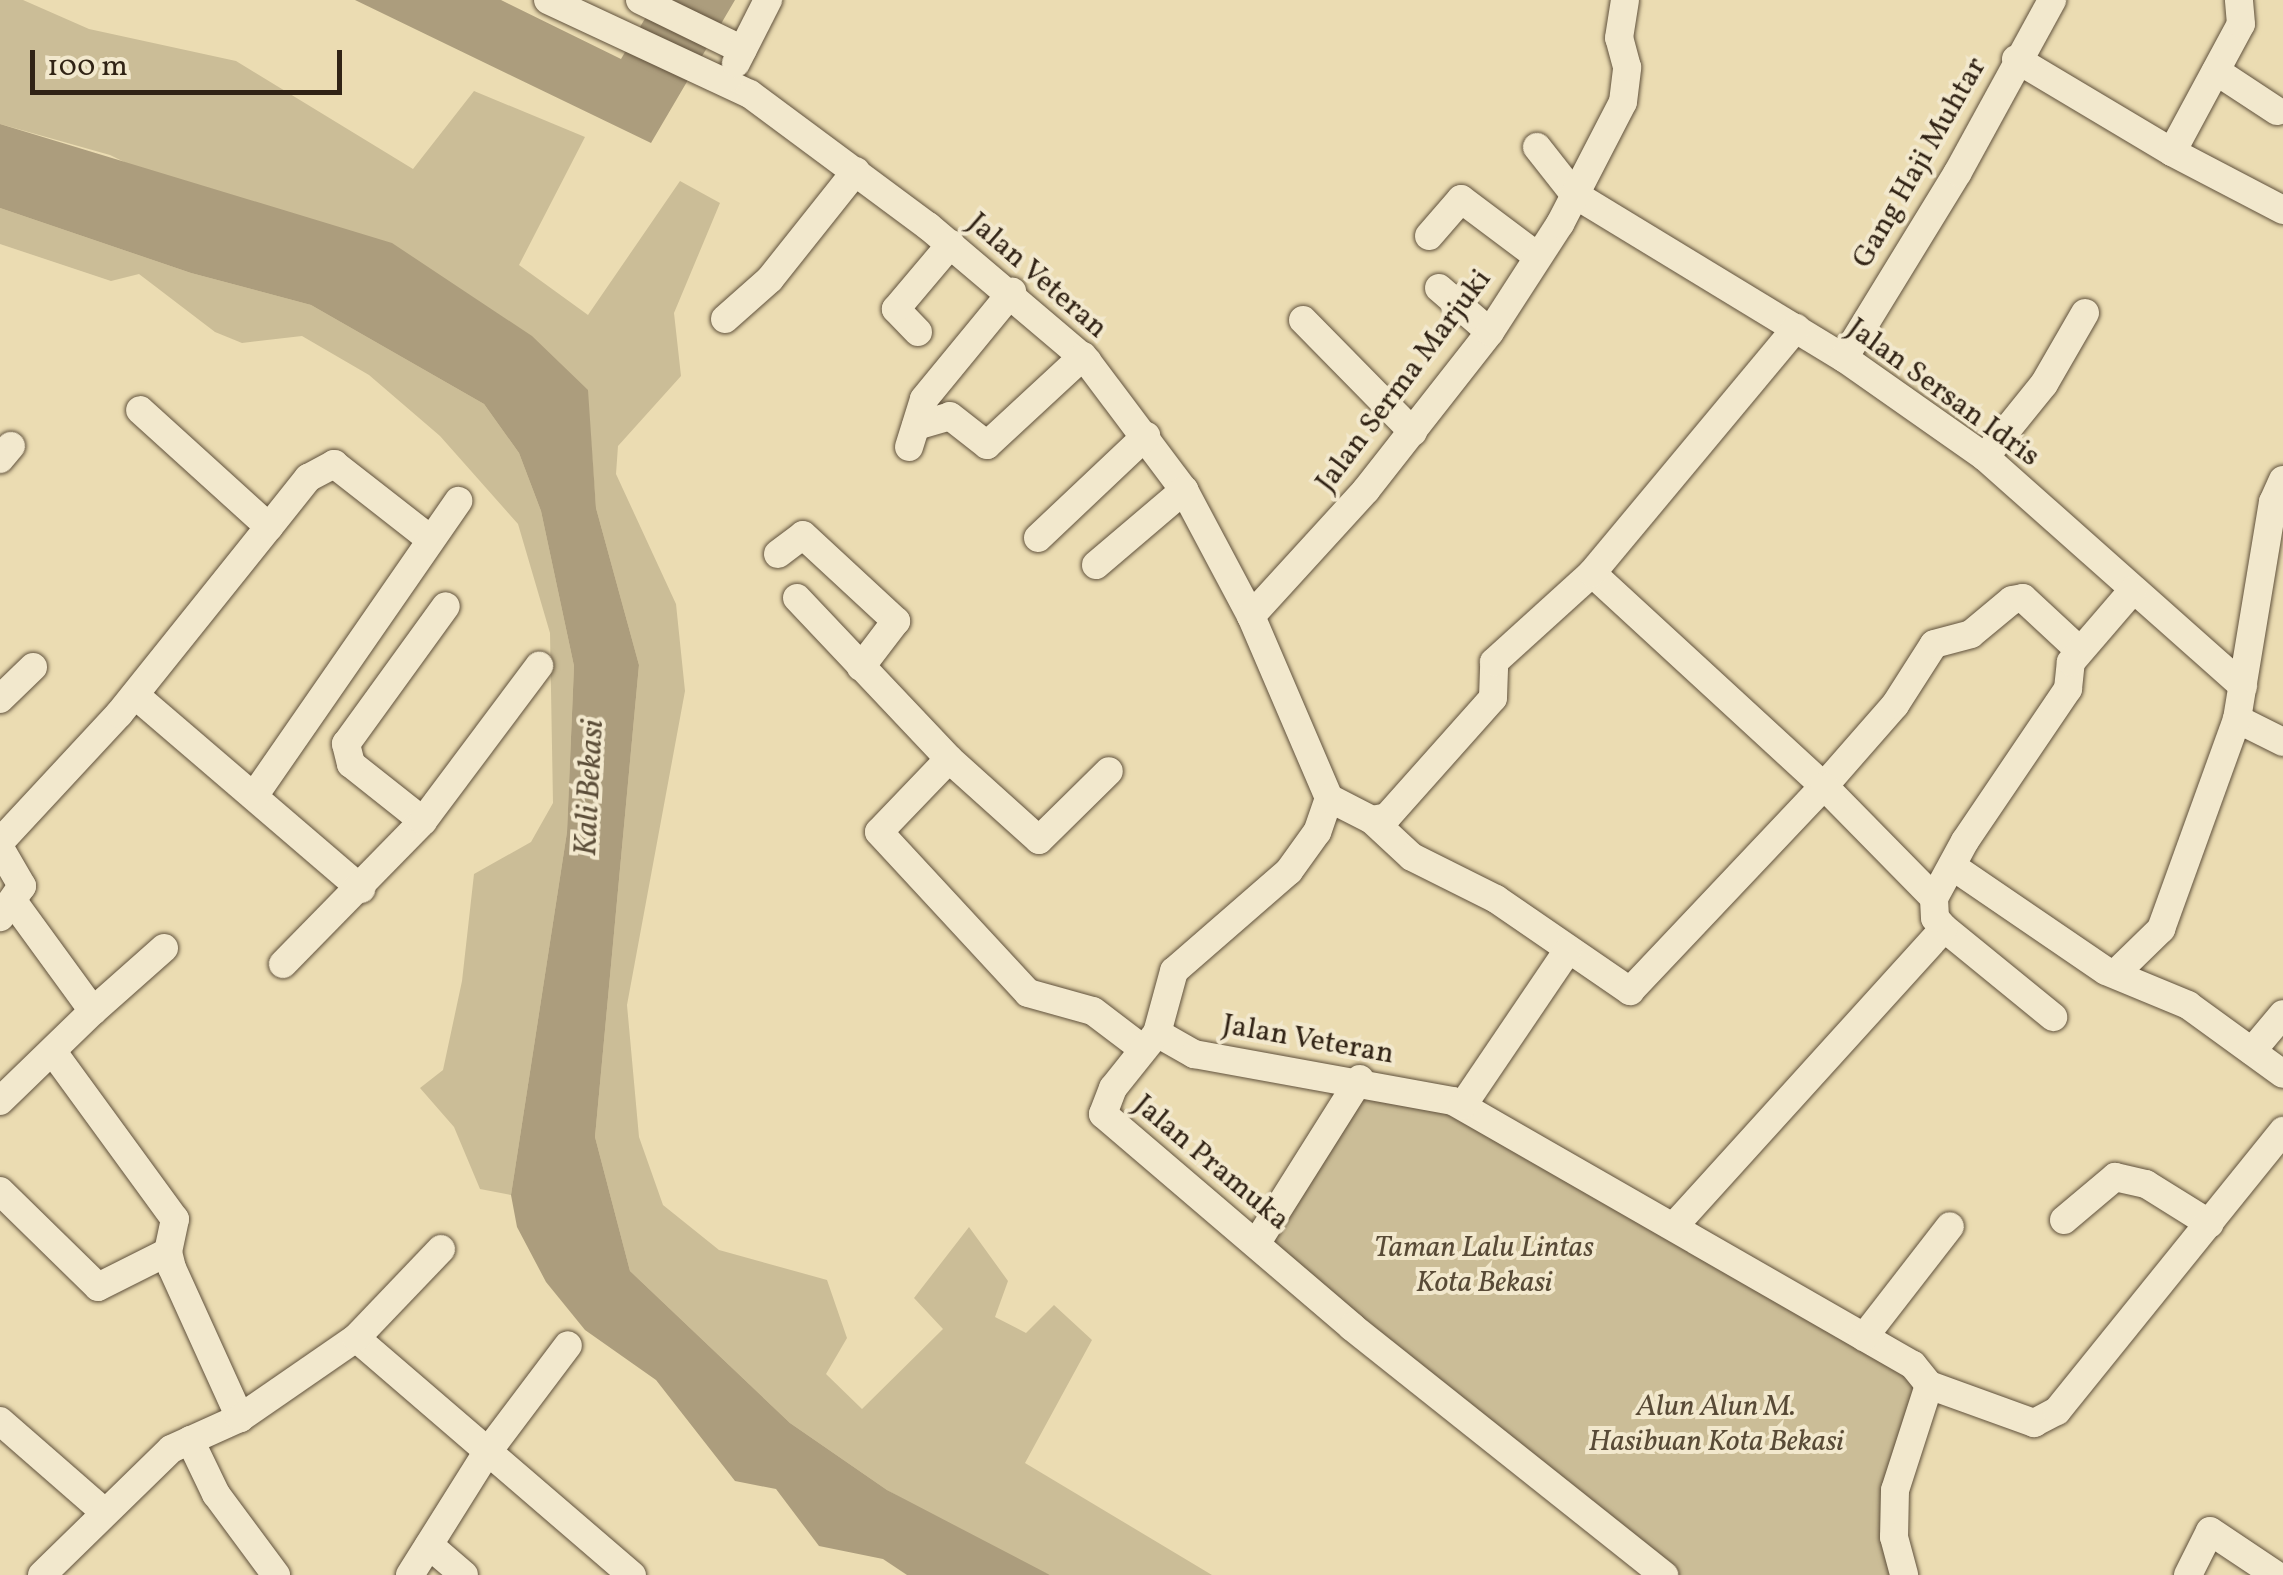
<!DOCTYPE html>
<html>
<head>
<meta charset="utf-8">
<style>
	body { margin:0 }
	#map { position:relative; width:2283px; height:1575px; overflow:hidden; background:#ebdcb2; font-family:Vollkorn,serif }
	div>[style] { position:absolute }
	.green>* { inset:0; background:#cbbd97 }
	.water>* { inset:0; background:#ac9d7d }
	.roads { filter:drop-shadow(0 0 2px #60513c) drop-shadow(0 0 2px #60513c) }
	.minor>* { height:28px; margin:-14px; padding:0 14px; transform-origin:14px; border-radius:14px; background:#f2e8cd }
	span { translate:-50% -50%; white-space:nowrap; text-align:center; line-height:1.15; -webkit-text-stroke:8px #f2e8cd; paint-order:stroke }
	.street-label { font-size:30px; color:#312315 }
	.park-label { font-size:30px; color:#584a36; font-style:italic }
	.water-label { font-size:32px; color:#5c4e39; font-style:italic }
	.scale { position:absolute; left:30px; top:50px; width:312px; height:45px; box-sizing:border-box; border:5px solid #312315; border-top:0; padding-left:12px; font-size:30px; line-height:35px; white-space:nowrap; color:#312315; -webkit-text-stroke:8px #f2e8cd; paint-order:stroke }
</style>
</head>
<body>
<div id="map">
	<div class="green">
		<i style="clip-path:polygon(0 0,23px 0,89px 29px,236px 61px,413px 169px,474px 91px,585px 137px,519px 265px,588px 315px,680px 181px,720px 203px,674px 313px,681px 376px,618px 446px,616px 474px,676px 604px,685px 691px,627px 1005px,639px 1137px,663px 1205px,719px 1250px,827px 1280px,847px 1338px,826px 1374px,862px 1409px,943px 1329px,914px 1298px,969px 1227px,1008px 1281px,995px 1317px,1026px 1333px,1054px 1305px,1092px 1340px,1025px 1463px,1212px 1575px,1050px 1575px,994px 1551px,887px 1490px,790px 1423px,630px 1271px,595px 1137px,639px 665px,596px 508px,587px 390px,110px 155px,0 124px)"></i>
		<i style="clip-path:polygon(0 208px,191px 273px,311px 305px,484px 404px,519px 453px,541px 511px,574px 666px,567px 832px,511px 1195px,480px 1189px,454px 1127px,420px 1088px,443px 1070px,462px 981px,474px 874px,531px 842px,553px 803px,550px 633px,518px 524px,440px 436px,369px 375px,302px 336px,242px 343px,215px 332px,139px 274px,111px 281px,0 244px)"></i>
		<i style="clip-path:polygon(1360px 1079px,1453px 1101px,1929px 1385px,1896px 1490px,1904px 1575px,1664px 1575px,1256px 1244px)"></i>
	</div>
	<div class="water">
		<i style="clip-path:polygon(355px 0,501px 0,621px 59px,656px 0,735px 0,651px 143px)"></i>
		<i style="clip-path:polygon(0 124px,392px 243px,532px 336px,588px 390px,596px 508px,639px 665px,595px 1137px,630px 1271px,790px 1423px,887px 1490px,1050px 1575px,907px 1575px,883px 1559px,819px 1546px,776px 1489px,735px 1481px,656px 1380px,585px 1330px,546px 1282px,517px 1227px,511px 1195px,567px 832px,574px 666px,541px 511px,519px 453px,484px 404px,311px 305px,191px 273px,0 208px)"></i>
	</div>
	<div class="roads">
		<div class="minor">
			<i style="left:548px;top:0;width:223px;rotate:25deg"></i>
			<i style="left:750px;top:94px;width:222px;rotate:36.6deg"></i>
			<i style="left:928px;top:226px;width:209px;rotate:40.3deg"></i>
			<i style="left:1087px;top:361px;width:161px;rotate:53.1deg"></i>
			<i style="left:1184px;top:490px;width:143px;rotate:62deg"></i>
			<i style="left:1251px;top:616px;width:198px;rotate:66.8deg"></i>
			<i style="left:1329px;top:798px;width:36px;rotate:109deg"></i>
			<i style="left:1317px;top:832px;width:48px;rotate:125.7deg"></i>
			<i style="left:1289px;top:871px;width:152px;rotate:139deg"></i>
			<i style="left:1174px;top:971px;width:64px;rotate:105.3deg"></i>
			<i style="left:640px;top:0;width:114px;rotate:25.9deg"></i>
			<i style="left:2016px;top:59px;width:182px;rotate:30.8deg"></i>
			<i style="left:2172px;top:152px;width:145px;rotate:-61.7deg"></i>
			<i style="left:2241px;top:24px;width:24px;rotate:-95deg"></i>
			<i style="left:736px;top:63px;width:71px;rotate:-63.1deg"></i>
			<i style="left:2216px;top:71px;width:73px;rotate:33.3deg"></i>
			<i style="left:1537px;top:147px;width:60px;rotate:51.8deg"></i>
			<i style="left:1574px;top:194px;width:316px;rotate:31.3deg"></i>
			<i style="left:1844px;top:358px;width:172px;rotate:35.1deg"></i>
			<i style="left:1985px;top:457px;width:345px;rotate:41.6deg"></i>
			<i style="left:2172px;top:152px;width:125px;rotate:27.6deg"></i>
			<i style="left:1429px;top:236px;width:49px;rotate:-49.1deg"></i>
			<i style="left:1461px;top:199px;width:95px;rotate:36.9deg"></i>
			<i style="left:1439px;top:288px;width:67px;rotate:40.8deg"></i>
			<i style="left:725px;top:319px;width:60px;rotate:-41.6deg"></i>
			<i style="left:770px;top:279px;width:138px;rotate:-51.5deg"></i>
			<i style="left:1303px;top:320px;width:157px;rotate:45.5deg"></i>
			<i style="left:918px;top:332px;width:32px;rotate:-134deg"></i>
			<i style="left:896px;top:309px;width:85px;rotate:-49.8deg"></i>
			<i style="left:1844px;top:358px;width:218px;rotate:-58.5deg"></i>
			<i style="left:1958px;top:172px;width:196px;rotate:-61.3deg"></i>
			<i style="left:916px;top:426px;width:35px;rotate:-16deg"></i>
			<i style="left:950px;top:416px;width:47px;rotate:38.1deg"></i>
			<i style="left:987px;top:445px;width:131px;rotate:-42.8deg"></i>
			<i style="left:909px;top:447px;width:50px;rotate:-72.6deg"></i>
			<i style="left:924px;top:399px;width:139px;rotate:-50.6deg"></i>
			<i style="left:1985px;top:457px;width:94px;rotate:-51.1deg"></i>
			<i style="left:2044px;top:384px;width:82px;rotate:-60deg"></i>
			<i style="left:0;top:459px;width:17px;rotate:-50deg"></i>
			<i style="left:269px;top:527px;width:63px;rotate:-51.5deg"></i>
			<i style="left:308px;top:478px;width:30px;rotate:-28deg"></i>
			<i style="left:334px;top:464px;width:122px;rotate:38deg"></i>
			<i style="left:1038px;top:538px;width:149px;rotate:-43.4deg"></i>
			<i style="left:778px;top:554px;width:31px;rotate:-37deg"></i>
			<i style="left:803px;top:535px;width:127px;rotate:42.8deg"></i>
			<i style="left:896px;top:621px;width:58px;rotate:127.3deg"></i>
			<i style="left:1096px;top:565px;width:116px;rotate:-40.4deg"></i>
			<i style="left:1592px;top:573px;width:315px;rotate:42.6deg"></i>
			<i style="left:1824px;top:786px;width:108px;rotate:-48.8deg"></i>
			<i style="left:1895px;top:705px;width:72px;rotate:-57.4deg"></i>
			<i style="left:1934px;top:644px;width:38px;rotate:-15deg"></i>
			<i style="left:1971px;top:634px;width:53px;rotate:-39.7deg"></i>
			<i style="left:2012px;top:600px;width:11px;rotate:-10deg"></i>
			<i style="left:2023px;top:598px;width:76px;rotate:42.9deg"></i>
			<i style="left:797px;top:598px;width:221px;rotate:46.6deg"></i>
			<i style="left:949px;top:759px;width:121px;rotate:42deg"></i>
			<i style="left:1039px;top:840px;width:98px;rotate:-44.6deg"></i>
			<i style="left:1251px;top:616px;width:171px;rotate:-47.6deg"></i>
			<i style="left:1366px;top:490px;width:201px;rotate:-51.9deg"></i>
			<i style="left:1490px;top:332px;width:129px;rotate:-57.1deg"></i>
			<i style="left:1560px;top:224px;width:137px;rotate:-62.7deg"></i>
			<i style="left:1623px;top:102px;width:35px;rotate:-83deg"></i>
			<i style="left:1627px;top:67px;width:30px;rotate:-105deg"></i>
			<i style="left:1619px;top:38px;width:38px;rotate:-81deg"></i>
			<i style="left:135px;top:695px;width:298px;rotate:40.6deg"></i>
			<i style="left:0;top:699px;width:46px;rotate:-44.1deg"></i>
			<i style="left:2237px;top:719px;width:51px;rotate:26.6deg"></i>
			<i style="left:949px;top:759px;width:101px;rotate:133.8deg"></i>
			<i style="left:879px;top:832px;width:219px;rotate:47.2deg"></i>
			<i style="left:1028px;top:993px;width:67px;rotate:15.5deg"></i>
			<i style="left:1093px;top:1011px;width:63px;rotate:37.2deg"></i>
			<i style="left:254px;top:796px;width:359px;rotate:-55.3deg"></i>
			<i style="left:1329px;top:798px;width:48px;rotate:27.1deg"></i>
			<i style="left:1372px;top:820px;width:15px;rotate:-11deg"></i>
			<i style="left:1387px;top:817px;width:159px;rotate:-48.3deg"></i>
			<i style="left:1493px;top:698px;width:36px;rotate:-88deg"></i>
			<i style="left:1494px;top:662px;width:132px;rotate:-42.2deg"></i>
			<i style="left:1592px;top:573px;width:319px;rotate:-50.2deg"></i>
			<i style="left:1372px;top:820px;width:54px;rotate:42.8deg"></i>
			<i style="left:1412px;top:857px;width:94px;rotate:26.6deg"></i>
			<i style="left:1496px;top:899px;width:163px;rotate:34.5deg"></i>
			<i style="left:1630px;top:991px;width:282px;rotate:-46.6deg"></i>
			<i style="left:1824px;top:786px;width:157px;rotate:45.5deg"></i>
			<i style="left:423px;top:821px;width:92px;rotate:-141.6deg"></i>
			<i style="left:351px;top:764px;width:21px;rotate:-104deg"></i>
			<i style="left:346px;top:744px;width:170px;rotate:-54.1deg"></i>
			<i style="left:0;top:842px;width:175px;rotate:-47.1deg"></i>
			<i style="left:119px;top:714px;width:240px;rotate:-51.3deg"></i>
			<i style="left:269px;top:527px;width:174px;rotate:-137.8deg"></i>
			<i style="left:0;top:848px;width:44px;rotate:59.9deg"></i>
			<i style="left:22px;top:886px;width:38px;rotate:125deg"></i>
			<i style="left:1952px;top:866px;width:186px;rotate:34.3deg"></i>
			<i style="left:2106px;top:971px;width:89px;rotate:22.5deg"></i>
			<i style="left:2188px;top:1005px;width:117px;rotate:36deg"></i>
			<i style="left:1944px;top:928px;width:141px;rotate:39.2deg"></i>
			<i style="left:283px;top:964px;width:200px;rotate:-45.6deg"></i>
			<i style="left:423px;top:821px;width:194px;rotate:-53.2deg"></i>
			<i style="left:2117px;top:972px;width:62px;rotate:-44.3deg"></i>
			<i style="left:2161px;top:929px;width:223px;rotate:-70.1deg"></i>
			<i style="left:2237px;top:719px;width:220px;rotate:-80.6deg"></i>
			<i style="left:2273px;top:502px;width:24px;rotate:-66deg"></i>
			<i style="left:93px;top:1011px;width:95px;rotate:-41.6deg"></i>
			<i style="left:1157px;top:1033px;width:43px;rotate:29.6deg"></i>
			<i style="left:1194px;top:1054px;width:263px;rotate:10.3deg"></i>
			<i style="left:1453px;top:1101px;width:530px;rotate:29.85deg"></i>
			<i style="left:1913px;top:1365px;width:26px;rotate:51deg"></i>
			<i style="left:1929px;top:1385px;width:110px;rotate:107.9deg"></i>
			<i style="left:1895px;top:1490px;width:47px;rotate:91.2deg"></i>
			<i style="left:1894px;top:1537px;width:39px;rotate:75deg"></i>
			<i style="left:1157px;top:1033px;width:70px;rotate:128.7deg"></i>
			<i style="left:1113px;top:1088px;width:28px;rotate:111deg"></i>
			<i style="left:1103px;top:1114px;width:328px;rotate:40.5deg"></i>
			<i style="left:1352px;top:1327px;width:399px;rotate:38.5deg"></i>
			<i style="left:2252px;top:1051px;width:48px;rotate:-50deg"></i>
			<i style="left:53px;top:1052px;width:207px;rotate:53.9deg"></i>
			<i style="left:175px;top:1219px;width:34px;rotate:102deg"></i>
			<i style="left:168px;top:1252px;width:16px;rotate:76deg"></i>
			<i style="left:172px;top:1268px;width:165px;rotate:65.6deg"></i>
			<i style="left:0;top:1101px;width:129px;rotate:-44.1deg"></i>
			<i style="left:93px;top:1011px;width:132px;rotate:-126.1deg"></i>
			<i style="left:1463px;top:1105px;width:187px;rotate:-55.9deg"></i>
			<i style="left:0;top:1191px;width:137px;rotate:44.4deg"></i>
			<i style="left:98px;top:1287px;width:78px;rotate:-26.6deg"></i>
			<i style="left:2064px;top:1220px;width:67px;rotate:-40.1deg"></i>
			<i style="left:2115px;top:1177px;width:32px;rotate:13deg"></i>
			<i style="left:2146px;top:1184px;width:75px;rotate:32deg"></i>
			<i style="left:1676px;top:1224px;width:399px;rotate:-47.8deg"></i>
			<i style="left:1944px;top:928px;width:13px;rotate:-132deg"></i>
			<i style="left:1935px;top:918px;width:20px;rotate:-93deg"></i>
			<i style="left:1934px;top:898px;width:65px;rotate:-61.5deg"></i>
			<i style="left:1965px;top:841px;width:184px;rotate:-55.9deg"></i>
			<i style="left:2068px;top:689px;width:27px;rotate:-84deg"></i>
			<i style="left:2071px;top:662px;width:95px;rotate:-49.3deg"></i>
			<i style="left:1256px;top:1244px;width:195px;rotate:-57.8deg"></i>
			<i style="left:1864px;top:1337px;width:140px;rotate:-52.2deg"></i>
			<i style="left:356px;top:1338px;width:364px;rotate:40.7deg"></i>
			<i style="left:1929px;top:1385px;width:112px;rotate:19.9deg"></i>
			<i style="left:2034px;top:1423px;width:26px;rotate:-28deg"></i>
			<i style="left:2057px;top:1411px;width:360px;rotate:-51.1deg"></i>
			<i style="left:0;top:1421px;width:135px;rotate:41.1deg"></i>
			<i style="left:190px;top:1440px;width:60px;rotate:64.3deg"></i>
			<i style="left:216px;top:1494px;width:101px;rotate:53.5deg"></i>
			<i style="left:429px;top:1545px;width:46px;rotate:40.6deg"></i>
			<i style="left:42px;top:1575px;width:180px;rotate:-44.3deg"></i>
			<i style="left:171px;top:1449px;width:76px;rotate:-24.2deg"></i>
			<i style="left:240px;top:1418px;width:141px;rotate:-34.6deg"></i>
			<i style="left:356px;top:1338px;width:123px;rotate:-46.3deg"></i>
			<i style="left:410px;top:1575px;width:143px;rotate:-57.9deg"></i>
			<i style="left:486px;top:1454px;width:136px;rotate:-53deg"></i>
			<i style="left:2188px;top:1575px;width:49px;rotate:-63.4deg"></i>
			<i style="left:2210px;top:1531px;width:79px;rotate:33.7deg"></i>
		</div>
	</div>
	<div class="street-label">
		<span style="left:1920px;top:163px;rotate:-60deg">Gang Haji Muhtar</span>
		<span style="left:1037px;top:276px;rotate:41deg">Jalan Veteran</span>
		<span style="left:1404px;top:381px;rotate:-53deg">Jalan Serma Marjuki</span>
		<span style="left:1943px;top:393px;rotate:36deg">Jalan Sersan Idris</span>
		<span style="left:1308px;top:1040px;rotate:10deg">Jalan Veteran</span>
		<span style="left:1211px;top:1163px;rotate:40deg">Jalan Pramuka</span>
	</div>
	<div class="park-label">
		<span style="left:1484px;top:1265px">Taman Lalu Lintas<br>Kota Bekasi</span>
		<span style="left:1716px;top:1424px">Alun Alun M.<br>Hasibuan Kota Bekasi</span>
	</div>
	<div class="water-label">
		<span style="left:591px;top:788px;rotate:-87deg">Kali Bekasi</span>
	</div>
	<div class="scale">100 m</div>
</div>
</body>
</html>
